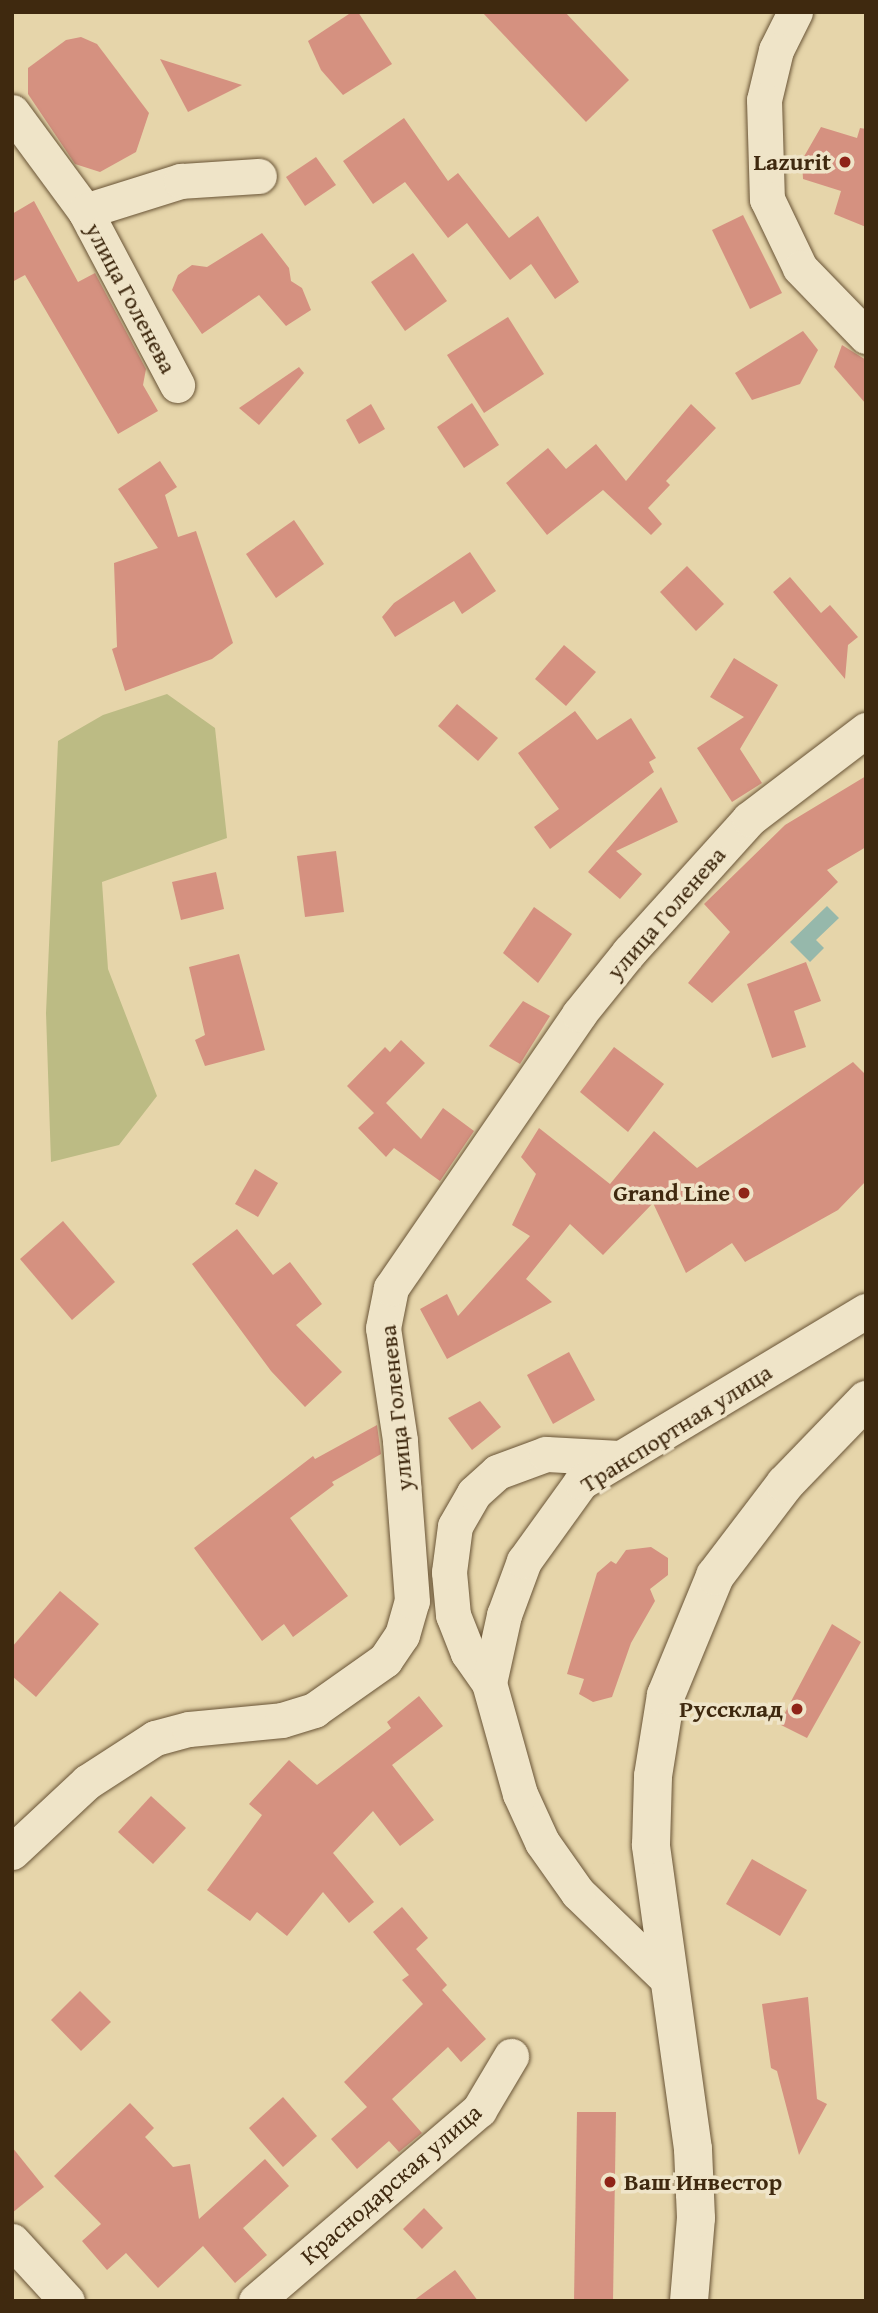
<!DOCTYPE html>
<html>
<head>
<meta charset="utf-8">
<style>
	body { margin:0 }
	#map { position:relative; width:878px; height:2313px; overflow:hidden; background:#e6d5aa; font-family:"Gentium Book Plus",serif }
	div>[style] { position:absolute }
	.green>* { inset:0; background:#bcbb84 }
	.water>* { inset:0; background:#96b8ab }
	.building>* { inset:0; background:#d59180 }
	.roads { filter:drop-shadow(0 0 2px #695436) drop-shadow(0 0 2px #695436) }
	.minor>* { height:35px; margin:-17.5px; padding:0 17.5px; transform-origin:17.5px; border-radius:17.5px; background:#efe4c8 }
	.secondary>* { height:38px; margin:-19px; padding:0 19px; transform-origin:19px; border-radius:19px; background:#efe4c8 }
	.dots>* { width:19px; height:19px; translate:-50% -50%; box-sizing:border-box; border:4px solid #efe4c8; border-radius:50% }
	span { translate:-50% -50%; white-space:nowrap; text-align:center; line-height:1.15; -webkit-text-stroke:7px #efe4c8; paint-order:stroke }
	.poi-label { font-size:24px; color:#3f290f; font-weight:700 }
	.right { translate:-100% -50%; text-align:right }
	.left { translate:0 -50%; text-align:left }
	.street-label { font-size:24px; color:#3f290f }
	.frame { position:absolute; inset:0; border:14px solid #3f290f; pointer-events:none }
</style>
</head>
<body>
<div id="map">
	<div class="green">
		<i style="clip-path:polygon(167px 694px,215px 728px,227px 838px,102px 882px,108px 969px,157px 1096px,119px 1145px,51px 1162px,46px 1013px,58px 741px,103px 715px)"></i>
	</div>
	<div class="water">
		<i style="clip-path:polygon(827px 906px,839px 918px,816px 940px,824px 948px,810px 962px,790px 942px)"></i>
	</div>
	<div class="building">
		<i style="clip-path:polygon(352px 12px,358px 12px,392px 64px,343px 95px,321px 70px,308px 41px)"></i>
		<i style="clip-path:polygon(482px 12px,565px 12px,629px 80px,586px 122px)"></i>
		<i style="clip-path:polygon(81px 37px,97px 44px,149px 113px,136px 152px,100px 172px,75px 164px,28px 94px,28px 68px,66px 40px)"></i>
		<i style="clip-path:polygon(160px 59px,242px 85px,188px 112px)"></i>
		<i style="clip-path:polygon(404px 118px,448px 181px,458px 173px,509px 238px,538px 216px,579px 282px,555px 299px,531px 264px,510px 280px,467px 223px,448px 238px,405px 182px,373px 204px,343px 161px)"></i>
		<i style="clip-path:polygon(821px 127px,857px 138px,860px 128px,866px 129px,866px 227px,834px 214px,841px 191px,803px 179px,802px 160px)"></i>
		<i style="clip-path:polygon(316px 157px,336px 185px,305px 206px,286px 177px)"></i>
		<i style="clip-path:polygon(34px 201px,78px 282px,95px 273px,146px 369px,143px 385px,158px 411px,118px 434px,25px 275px,12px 282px,12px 214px)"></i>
		<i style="clip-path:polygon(743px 215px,782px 293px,750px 309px,712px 230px)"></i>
		<i style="clip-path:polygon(262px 233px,289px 268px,291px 281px,302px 288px,311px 310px,286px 326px,259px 295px,202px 334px,172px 290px,178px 275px,192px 265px,207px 267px)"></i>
		<i style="clip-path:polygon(413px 253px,447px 301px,405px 331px,371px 282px)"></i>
		<i style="clip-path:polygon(508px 317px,544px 374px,484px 413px,447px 355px)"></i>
		<i style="clip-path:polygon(803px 331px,818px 350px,800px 384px,752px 400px,735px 373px)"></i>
		<i style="clip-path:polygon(842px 345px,866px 360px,866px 404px,834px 367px)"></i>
		<i style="clip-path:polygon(299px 367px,304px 373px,259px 425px,239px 408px)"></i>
		<i style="clip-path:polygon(472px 403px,499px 445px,464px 468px,437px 427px)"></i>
		<i style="clip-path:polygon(371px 404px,385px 429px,359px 444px,346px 420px)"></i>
		<i style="clip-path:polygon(691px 404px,716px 428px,666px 481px,670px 485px,648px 508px,662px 524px,651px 535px,603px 490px,547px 535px,506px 483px,548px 448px,566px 469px,596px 444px,626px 481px)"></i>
		<i style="clip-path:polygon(160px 461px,177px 487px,165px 495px,178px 537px,196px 531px,233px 643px,212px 659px,125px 691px,112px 649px,117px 647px,114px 563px,158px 548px,118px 489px)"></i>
		<i style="clip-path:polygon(294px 520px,324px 564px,276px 598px,246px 554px)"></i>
		<i style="clip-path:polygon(470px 552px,496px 591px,462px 614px,454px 601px,395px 637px,382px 617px,394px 603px)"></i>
		<i style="clip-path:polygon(687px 566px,724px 604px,696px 631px,660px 592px)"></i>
		<i style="clip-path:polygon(790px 577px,821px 613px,830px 605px,858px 637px,848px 645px,845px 679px,773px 592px)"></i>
		<i style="clip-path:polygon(564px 645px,596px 672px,566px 706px,535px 679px)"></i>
		<i style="clip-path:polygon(734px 658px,778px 685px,740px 749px,762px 783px,732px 802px,697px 748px,744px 717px,710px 697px)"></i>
		<i style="clip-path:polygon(457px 704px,498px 738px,478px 761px,438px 726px)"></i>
		<i style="clip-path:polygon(575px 711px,597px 740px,631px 718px,656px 758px,649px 762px,654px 772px,550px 849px,534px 827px,559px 809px,518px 753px)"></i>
		<i style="clip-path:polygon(866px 776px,866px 847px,827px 870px,838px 882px,712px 1003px,688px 983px,730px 932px,704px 904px,785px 825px)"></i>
		<i style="clip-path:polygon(661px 787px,678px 822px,616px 851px,642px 874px,620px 899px,588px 872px)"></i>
		<i style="clip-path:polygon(336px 851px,344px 912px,305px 917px,297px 856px)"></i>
		<i style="clip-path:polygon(216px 872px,224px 909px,181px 920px,172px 882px)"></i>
		<i style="clip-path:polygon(534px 907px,572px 934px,538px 983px,503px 953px)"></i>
		<i style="clip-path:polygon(239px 954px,265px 1050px,205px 1066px,195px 1040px,205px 1035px,189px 967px)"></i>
		<i style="clip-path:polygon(806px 962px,821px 1001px,794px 1011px,806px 1047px,772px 1058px,747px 984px)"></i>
		<i style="clip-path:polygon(523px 1001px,550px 1016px,520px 1064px,489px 1046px)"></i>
		<i style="clip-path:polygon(401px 1040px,425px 1063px,386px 1103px,421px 1139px,443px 1108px,474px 1131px,440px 1181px,394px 1148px,386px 1157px,358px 1128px,374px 1113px,347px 1086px,385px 1047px,390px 1052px)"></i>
		<i style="clip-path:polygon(614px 1047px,664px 1084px,628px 1132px,580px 1092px)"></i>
		<i style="clip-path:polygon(853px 1062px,866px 1075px,866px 1181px,838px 1210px,745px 1262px,732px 1243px,686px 1273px,653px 1203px,603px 1255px,570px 1224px,526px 1279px,552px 1302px,447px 1359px,420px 1309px,447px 1294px,458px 1316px,530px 1236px,512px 1225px,536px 1174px,521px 1157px,539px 1128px,610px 1184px,654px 1131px,697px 1168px)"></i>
		<i style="clip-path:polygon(255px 1169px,278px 1183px,258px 1217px,235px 1204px)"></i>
		<i style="clip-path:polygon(63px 1221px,115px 1282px,72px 1320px,20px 1259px)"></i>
		<i style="clip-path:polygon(237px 1229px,273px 1275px,290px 1262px,322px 1304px,296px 1325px,342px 1372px,305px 1407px,271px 1371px,192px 1264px)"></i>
		<i style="clip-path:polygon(569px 1352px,595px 1400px,553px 1424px,527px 1375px)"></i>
		<i style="clip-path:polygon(480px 1401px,501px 1427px,472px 1450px,448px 1418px)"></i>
		<i style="clip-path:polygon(377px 1425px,381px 1454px,332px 1482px,334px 1485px,290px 1518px,348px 1596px,293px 1637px,284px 1624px,262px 1641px,194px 1548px,313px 1456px,315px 1459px)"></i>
		<i style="clip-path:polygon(651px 1547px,668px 1558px,668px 1575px,650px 1589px,655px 1601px,631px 1643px,612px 1697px,593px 1702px,579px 1694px,584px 1679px,567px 1674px,597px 1573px,611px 1561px,616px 1564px,626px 1550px)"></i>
		<i style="clip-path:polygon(60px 1591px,99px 1624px,36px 1697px,12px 1676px,12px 1647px)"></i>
		<i style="clip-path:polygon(832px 1624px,861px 1642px,807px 1738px,779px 1724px)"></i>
		<i style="clip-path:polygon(419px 1696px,443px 1726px,392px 1765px,434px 1820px,400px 1846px,373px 1811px,333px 1853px,374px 1902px,349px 1923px,323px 1892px,287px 1936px,257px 1912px,250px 1921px,207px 1890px,262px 1815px,249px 1804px,289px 1760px,317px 1785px,391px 1728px,387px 1722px)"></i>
		<i style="clip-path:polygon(151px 1796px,186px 1828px,153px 1864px,118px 1832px)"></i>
		<i style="clip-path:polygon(752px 1859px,807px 1890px,780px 1936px,726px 1904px)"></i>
		<i style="clip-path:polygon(402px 1907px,428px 1938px,416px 1949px,447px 1985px,442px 1990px,486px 2039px,461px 2062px,448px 2047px,392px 2099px,422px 2133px,399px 2152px,389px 2141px,357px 2169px,331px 2139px,367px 2107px,344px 2082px,423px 2004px,402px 1980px,409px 1975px,373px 1932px)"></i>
		<i style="clip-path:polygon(80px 1991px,111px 2022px,81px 2051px,51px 2020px)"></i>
		<i style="clip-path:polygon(808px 1997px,817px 2099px,827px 2104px,799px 2155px,777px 2071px,771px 2068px,762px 2004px)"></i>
		<i style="clip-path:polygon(283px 2097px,317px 2136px,283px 2167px,249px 2128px)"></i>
		<i style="clip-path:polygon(130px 2103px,154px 2128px,145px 2137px,173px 2167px,190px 2164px,199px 2219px,265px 2159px,289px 2186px,243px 2228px,267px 2255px,235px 2283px,203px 2246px,158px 2288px,126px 2253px,107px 2270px,82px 2241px,101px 2224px,54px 2176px)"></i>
		<i style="clip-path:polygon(577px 2112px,616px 2112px,613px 2301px,574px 2301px)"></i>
		<i style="clip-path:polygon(12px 2147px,44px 2187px,12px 2213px)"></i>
		<i style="clip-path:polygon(424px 2208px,443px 2228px,422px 2249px,403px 2229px)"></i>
		<i style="clip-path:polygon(455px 2270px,478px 2301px,413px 2301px)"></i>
	</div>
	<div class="roads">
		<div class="minor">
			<i style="left:795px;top:12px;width:42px;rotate:116.6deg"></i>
			<i style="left:776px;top:50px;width:51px;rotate:103.5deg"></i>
			<i style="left:764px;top:100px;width:99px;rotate:88.3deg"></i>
			<i style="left:767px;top:199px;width:76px;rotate:64.4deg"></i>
			<i style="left:800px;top:268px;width:95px;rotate:45.9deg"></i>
			<i style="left:12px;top:112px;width:123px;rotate:53.6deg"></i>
			<i style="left:85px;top:211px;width:197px;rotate:62.1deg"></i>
			<i style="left:85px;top:211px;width:101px;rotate:-17.4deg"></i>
			<i style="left:181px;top:181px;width:78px;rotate:-3.7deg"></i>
			<i style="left:489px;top:1683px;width:37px;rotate:-125deg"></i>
			<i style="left:468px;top:1653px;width:41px;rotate:-111.5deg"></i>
			<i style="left:453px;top:1615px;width:43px;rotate:-95.3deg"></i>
			<i style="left:449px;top:1572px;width:46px;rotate:-82.6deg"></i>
			<i style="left:455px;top:1526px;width:38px;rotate:-60deg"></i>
			<i style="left:474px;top:1493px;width:31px;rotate:-42deg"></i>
			<i style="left:497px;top:1472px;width:52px;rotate:-20.2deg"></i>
			<i style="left:546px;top:1454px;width:74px;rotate:3.1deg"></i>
			<i style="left:12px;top:1852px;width:103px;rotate:-43deg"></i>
			<i style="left:87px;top:1782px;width:81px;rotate:-32.9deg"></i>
			<i style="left:155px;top:1738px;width:35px;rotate:-15deg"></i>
			<i style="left:189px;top:1729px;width:93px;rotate:-5.5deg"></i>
			<i style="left:282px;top:1720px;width:34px;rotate:-17deg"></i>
			<i style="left:314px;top:1710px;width:87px;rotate:-35.2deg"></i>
			<i style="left:385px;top:1660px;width:30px;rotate:-56deg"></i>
			<i style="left:402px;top:1635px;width:35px;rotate:-74deg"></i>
			<i style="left:412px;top:1601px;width:161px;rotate:-94.3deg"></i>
			<i style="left:400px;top:1440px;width:113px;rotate:-98.6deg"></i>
			<i style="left:383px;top:1328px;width:41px;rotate:-78.7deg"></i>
			<i style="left:391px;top:1288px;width:332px;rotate:-55.5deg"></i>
			<i style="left:579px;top:1014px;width:80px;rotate:-51.1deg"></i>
			<i style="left:629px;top:952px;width:179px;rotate:-47.9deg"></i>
			<i style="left:749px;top:819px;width:147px;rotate:-37.3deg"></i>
			<i style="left:665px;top:1977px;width:121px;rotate:-136deg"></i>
			<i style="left:578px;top:1893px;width:62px;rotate:-125.2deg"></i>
			<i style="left:542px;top:1842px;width:53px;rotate:-114.6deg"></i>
			<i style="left:520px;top:1794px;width:115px;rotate:-105.6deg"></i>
			<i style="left:489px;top:1683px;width:70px;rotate:-77.6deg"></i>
			<i style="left:504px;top:1615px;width:58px;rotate:-69.7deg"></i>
			<i style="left:524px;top:1561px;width:97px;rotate:-54.2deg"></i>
			<i style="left:581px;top:1482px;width:332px;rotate:-31deg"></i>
			<i style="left:12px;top:2241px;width:81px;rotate:47.5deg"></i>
			<i style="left:256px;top:2301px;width:294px;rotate:-40.6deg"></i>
			<i style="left:479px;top:2110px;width:63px;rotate:-59.3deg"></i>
		</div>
		<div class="secondary">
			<i style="left:689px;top:2301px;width:83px;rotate:-85.2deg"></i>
			<i style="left:696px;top:2218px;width:69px;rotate:-92.5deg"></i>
			<i style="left:693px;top:2149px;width:307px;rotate:-97.9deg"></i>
			<i style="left:651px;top:1845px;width:69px;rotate:-88.3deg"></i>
			<i style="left:653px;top:1776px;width:82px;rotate:-80.9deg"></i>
			<i style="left:666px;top:1695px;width:129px;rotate:-67.6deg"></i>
			<i style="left:715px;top:1576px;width:116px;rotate:-52.7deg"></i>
			<i style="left:785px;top:1484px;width:117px;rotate:-46deg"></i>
		</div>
	</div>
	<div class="dots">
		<i style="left:845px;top:162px;background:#8f2418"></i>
		<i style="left:744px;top:1193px;background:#8f2418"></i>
		<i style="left:797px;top:1709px;background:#8f2418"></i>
		<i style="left:610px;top:2182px;background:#8f2418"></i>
	</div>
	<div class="poi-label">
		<span class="right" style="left:831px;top:162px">Lazurit</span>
		<span class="right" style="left:730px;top:1193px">Grand Line</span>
		<span class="right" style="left:783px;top:1709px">Руссклад</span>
		<span class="left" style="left:624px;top:2182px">Ваш Инвестор</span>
	</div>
	<div class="street-label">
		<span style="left:131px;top:298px;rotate:62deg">улица Голенева</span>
		<span style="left:666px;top:913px;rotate:-49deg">улица Голенева</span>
		<span style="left:396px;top:1408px;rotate:-96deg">улица Голенева</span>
		<span style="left:676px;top:1428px;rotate:-32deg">Транспортная улица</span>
		<span style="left:391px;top:2184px;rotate:-41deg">Краснодарская улица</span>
	</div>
	<div class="frame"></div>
</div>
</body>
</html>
